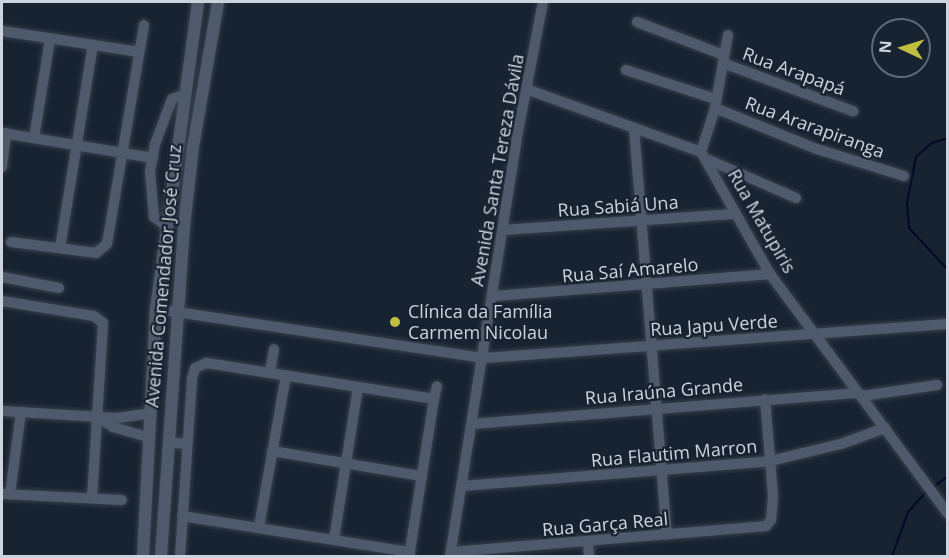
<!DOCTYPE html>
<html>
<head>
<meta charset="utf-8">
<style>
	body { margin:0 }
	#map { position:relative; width:949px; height:558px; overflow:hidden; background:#182331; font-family:"Open Sans",sans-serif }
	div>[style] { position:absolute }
	.stream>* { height:2px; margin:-1px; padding:0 1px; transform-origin:1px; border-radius:1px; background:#000927 }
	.roads { filter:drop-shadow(0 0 2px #38404c) drop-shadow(0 0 2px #38404c) }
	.minor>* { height:10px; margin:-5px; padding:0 5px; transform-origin:5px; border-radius:5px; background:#4e5a6b }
	.tertiary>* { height:12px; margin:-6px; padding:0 6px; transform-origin:6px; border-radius:6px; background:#4e5a6b }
	.dots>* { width:16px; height:16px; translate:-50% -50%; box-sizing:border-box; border:3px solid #182331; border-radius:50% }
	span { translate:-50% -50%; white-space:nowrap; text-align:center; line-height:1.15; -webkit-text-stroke:4.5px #182331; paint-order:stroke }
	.street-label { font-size:18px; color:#ccd3dd }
	.poi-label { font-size:18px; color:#ccd3dd }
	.left { translate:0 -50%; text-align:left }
	.frame { position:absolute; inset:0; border:3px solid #ccd3dd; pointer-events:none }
	.north { position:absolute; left:871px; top:18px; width:60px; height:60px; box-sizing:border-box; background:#182331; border:2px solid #606976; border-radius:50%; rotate:274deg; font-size:16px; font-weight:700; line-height:24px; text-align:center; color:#ccd3dd }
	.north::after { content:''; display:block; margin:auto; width:21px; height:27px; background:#c0be40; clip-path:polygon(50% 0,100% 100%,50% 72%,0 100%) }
</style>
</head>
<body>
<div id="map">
	<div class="stream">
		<i style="left:948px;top:138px;width:17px;rotate:163deg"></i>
		<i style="left:932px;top:143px;width:21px;rotate:139deg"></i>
		<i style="left:916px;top:157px;width:47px;rotate:101.1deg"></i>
		<i style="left:907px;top:203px;width:25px;rotate:85deg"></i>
		<i style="left:909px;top:228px;width:57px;rotate:47.1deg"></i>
		<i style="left:933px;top:487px;width:19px;rotate:-36deg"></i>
		<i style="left:892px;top:556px;width:47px;rotate:-70deg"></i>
		<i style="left:908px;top:512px;width:27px;rotate:-48deg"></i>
	</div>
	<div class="roads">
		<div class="minor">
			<i style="left:637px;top:22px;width:93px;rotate:20.8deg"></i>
			<i style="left:2px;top:31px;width:139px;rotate:8.7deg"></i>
			<i style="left:723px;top:63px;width:139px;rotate:20.3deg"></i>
			<i style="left:626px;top:70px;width:95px;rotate:17.9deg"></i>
			<i style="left:526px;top:89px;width:186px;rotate:19.8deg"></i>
			<i style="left:701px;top:152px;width:140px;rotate:60.5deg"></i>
			<i style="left:770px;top:274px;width:299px;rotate:53.4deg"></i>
			<i style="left:715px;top:108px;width:110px;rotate:21.9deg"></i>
			<i style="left:817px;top:149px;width:91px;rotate:17.2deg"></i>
			<i style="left:634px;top:128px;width:408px;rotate:85.4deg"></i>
			<i style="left:2px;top:133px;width:153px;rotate:9.4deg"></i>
			<i style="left:34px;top:138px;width:100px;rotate:-80.8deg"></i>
			<i style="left:701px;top:152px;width:46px;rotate:-72.3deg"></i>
			<i style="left:715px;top:108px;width:74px;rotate:-79.9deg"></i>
			<i style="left:709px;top:160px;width:95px;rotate:23.6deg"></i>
			<i style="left:2px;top:167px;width:34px;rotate:-83deg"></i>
			<i style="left:165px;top:225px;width:14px;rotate:-144deg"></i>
			<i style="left:154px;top:217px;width:45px;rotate:-95.1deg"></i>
			<i style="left:150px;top:172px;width:28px;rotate:-80deg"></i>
			<i style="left:155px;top:144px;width:48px;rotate:-69.3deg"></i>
			<i style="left:172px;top:99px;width:12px;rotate:-20deg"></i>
			<i style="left:504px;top:230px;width:232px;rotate:-4deg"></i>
			<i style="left:11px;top:242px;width:86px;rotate:7.4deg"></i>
			<i style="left:96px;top:253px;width:14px;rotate:-39deg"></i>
			<i style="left:107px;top:244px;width:222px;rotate:-80.4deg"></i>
			<i style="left:60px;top:248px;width:206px;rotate:-80.8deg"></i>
			<i style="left:2px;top:277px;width:58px;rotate:10.9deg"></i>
			<i style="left:493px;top:296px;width:278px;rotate:-4.5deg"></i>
			<i style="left:2px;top:301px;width:93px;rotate:9.3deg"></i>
			<i style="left:94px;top:316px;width:11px;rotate:38deg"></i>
			<i style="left:103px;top:323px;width:174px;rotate:93.6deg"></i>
			<i style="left:156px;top:309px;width:332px;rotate:8.5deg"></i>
			<i style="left:484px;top:358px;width:465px;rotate:-4.2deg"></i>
			<i style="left:270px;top:372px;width:23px;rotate:-80deg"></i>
			<i style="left:862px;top:396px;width:76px;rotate:-8.3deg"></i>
			<i style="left:434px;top:399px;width:13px;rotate:-77deg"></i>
			<i style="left:2px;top:411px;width:115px;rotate:3.5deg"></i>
			<i style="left:117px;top:418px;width:34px;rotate:-8deg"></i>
			<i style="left:98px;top:417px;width:18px;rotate:34deg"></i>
			<i style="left:113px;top:427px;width:37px;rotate:16deg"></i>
			<i style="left:472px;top:424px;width:388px;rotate:-4.6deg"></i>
			<i style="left:175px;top:443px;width:12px;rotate:5deg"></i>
			<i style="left:272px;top:451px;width:152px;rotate:9.5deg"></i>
			<i style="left:462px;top:486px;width:309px;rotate:-4.6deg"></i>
			<i style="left:770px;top:461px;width:73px;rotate:-13.5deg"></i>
			<i style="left:841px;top:444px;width:47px;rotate:-20deg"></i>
			<i style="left:2px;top:494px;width:120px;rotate:2.9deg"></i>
			<i style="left:10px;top:494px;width:83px;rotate:-82.4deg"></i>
			<i style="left:182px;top:516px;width:231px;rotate:9deg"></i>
			<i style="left:259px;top:527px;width:154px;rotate:-79.9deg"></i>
			<i style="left:334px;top:539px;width:154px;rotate:-81deg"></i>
			<i style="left:588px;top:542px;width:14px;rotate:86deg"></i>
			<i style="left:451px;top:552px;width:316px;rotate:-4.7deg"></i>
			<i style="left:766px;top:526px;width:8px;rotate:-50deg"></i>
			<i style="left:771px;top:520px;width:24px;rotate:-85deg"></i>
			<i style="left:773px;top:496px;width:97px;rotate:-94.7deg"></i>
			<i style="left:180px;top:556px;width:178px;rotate:-86.1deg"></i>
			<i style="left:192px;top:378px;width:10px;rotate:-73deg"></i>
			<i style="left:195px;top:368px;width:13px;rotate:-23deg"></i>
			<i style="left:207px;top:363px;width:230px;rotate:9deg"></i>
			<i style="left:434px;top:399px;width:159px;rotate:99deg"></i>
			<i style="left:450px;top:556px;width:419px;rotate:-80.9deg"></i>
			<i style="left:516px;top:142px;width:143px;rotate:-79.1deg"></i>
		</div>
		<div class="tertiary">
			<i style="left:143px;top:556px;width:247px;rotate:-87deg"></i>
			<i style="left:156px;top:309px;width:310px;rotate:-82.2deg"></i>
			<i style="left:161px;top:556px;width:330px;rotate:-86deg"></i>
			<i style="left:184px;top:227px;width:81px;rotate:-83.6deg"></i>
			<i style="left:193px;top:147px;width:147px;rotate:-80.2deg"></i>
		</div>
	</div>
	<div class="dots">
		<i style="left:395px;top:322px;background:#c0be40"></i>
	</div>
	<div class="street-label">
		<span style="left:794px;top:71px;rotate:20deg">Rua Arapapá</span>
		<span style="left:815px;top:127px;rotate:20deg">Rua Ararapiranga</span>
		<span style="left:497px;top:170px;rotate:-80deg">Avenida Santa Tereza Dávila</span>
		<span style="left:618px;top:206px;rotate:-4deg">Rua Sabiá Una</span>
		<span style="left:762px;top:221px;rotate:60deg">Rua Matupiris</span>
		<span style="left:630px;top:270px;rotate:-5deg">Rua Saí Amarelo</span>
		<span style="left:163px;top:276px;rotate:-85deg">Avenida Comendador José Cruz</span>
		<span style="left:714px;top:325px;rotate:-4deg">Rua Japu Verde</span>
		<span style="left:664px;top:391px;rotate:-5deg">Rua Iraúna Grande</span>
		<span style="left:674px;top:453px;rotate:-5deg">Rua Flautim Marron</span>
		<span style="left:605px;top:524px;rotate:-5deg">Rua Garça Real</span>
	</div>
	<div class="poi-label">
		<span class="left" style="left:408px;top:322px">Clínica da Família<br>Carmem Nicolau</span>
	</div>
	<div class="frame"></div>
	<div class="north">N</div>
</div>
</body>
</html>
